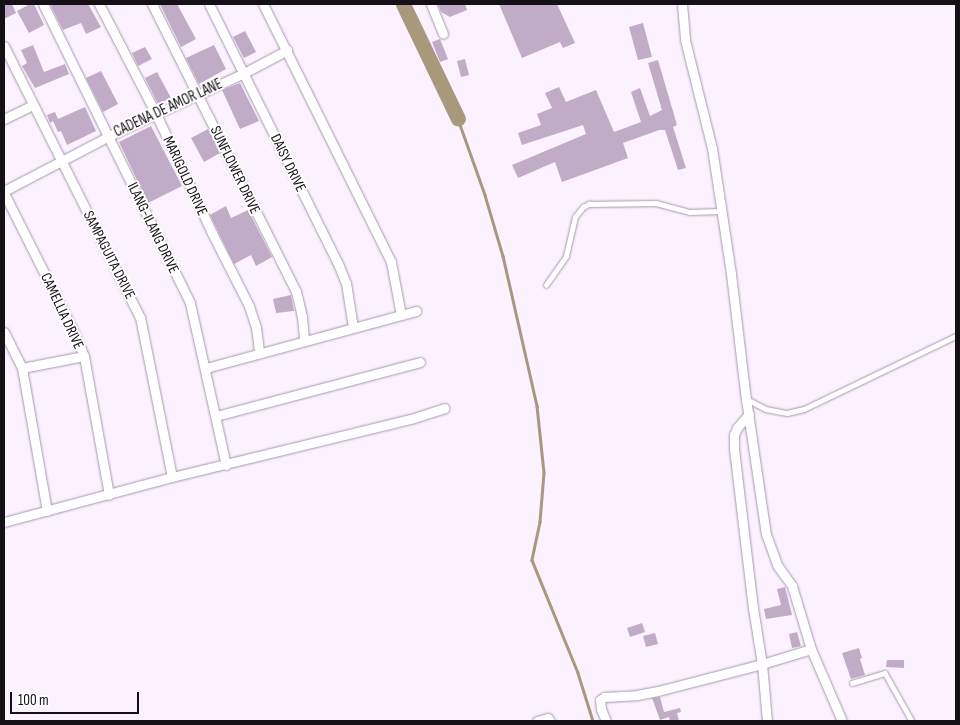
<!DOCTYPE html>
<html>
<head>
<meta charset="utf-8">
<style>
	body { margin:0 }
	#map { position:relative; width:960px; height:725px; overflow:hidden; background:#fbf1ff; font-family:"Sofia Sans Condensed",sans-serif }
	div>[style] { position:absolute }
	.stream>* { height:2.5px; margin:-1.25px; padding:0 1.25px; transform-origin:1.25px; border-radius:1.25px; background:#a8997d }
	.river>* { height:15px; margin:-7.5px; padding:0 7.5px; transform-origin:7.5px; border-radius:7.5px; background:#a8997d }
	.building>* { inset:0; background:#c1acc7 }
	.roads { filter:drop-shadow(0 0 1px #a699aa) drop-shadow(0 0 1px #a699aa) }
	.service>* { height:4.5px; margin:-2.25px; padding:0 2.25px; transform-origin:2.25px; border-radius:2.25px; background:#fff }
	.minor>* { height:9px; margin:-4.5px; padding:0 4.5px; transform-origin:4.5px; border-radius:4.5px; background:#fff }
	span { translate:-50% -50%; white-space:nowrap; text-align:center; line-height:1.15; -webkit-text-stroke:4px #fff; paint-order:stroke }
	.street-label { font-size:15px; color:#151016 }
	.frame { position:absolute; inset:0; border:5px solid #151016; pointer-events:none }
	.scale { position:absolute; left:10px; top:692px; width:129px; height:22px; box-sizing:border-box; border:2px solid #151016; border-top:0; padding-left:6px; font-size:15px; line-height:18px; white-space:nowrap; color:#151016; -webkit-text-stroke:4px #fff; paint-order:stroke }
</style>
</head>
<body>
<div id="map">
	<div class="stream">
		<i style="left:458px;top:119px;width:81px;rotate:70.4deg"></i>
		<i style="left:485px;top:195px;width:64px;rotate:73.6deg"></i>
		<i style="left:503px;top:256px;width:154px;rotate:77.2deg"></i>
		<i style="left:537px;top:406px;width:67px;rotate:84deg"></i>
		<i style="left:544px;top:473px;width:49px;rotate:94.7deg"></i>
		<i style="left:540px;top:522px;width:39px;rotate:102deg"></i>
		<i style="left:532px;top:560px;width:122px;rotate:67.8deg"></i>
		<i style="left:578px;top:673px;width:50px;rotate:72.6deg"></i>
	</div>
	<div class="river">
		<i style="left:403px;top:4px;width:127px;rotate:64.4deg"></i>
	</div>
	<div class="building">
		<i style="clip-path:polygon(4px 4px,12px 4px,16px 13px,4px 19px)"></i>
		<i style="clip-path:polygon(30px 4px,34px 4px,44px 25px,29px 33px,17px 11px)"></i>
		<i style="clip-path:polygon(50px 4px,88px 4px,101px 27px,86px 34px,81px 23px,63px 30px)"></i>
		<i style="clip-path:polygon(160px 4px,177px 4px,196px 39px,181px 47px)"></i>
		<i style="clip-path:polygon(438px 4px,465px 4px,467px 10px,450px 17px,441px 12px)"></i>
		<i style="clip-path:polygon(499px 4px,557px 4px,575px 43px,563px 48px,560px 42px,522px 58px)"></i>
		<i style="clip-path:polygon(643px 23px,652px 57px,638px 60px,629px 27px)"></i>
		<i style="clip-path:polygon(245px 31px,256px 52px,244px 58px,233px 37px)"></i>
		<i style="clip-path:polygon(440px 39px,448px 59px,440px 62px,432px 42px)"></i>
		<i style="clip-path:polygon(33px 45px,44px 72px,65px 64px,69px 74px,35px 88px,22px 66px,27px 63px,21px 50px)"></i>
		<i style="clip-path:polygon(214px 45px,226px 69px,199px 84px,186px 58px)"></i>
		<i style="clip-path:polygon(145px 47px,152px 59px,138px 66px,132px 53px)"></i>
		<i style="clip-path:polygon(465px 59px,469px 75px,461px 77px,457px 61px)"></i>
		<i style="clip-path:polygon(658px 60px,677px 125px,673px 127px,686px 168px,678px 170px,665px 130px,659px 130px,623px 143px,628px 158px,562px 182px,555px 162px,518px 178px,512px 165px,586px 134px,583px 125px,522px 145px,518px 133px,541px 125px,537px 114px,552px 108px,545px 93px,559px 87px,566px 102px,596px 90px,614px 132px,641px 122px,631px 92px,640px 88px,650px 116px,662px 110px,648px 63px)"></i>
		<i style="clip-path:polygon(101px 71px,118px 104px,103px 112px,86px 78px)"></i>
		<i style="clip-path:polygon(157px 72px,171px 98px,158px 104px,145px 78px)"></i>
		<i style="clip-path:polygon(240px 83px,259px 121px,240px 129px,222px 90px)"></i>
		<i style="clip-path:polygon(85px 107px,96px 131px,67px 145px,61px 131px,58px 132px,53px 121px,50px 123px,47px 115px,55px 112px,58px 119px)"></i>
		<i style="clip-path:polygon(151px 126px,182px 186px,148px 203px,119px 142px)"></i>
		<i style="clip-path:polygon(208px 129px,220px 153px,204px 162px,191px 138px)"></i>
		<i style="clip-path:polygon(226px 206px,231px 218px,248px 210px,272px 257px,256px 266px,251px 255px,234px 264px,210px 215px)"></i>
		<i style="clip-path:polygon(291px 295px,294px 311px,276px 313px,273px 299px)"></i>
		<i style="clip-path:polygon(785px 587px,792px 615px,766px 619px,764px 609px,781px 605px,777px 589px)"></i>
		<i style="clip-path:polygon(642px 623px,645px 632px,630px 637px,627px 628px)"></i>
		<i style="clip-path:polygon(797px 632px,801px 646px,792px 648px,789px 634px)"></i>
		<i style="clip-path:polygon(655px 633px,658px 644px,646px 647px,643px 636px)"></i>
		<i style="clip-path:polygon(859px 648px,862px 658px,860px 659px,865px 675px,851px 679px,842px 653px)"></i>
		<i style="clip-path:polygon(887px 660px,904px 660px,904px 668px,886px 667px)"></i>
		<i style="clip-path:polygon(660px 697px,664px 712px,680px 708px,681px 712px,677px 713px,679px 721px,670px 721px,669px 717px,660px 720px,652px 698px)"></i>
	</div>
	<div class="roads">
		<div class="service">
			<i style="left:546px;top:285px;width:35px;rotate:-55deg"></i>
			<i style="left:566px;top:256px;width:40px;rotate:-77deg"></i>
			<i style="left:575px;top:217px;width:13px;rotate:-51deg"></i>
			<i style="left:583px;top:207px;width:7px;rotate:-27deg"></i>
			<i style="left:589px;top:204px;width:67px;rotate:-0.9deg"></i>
			<i style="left:656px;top:203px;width:35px;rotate:15deg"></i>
			<i style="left:690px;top:212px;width:31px;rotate:-2deg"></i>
			<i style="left:747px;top:399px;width:21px;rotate:28deg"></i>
			<i style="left:766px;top:409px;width:21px;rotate:11deg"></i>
			<i style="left:787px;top:413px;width:17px;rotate:-13deg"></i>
			<i style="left:804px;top:409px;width:169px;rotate:-25.7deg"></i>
			<i style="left:852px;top:683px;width:34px;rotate:-17deg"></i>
			<i style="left:885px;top:673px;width:55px;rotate:60.6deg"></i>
		</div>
		<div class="minor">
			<i style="left:43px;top:4px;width:333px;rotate:63.8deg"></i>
			<i style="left:190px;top:303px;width:166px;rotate:77.5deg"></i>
			<i style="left:99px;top:4px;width:124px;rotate:62.6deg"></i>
			<i style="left:156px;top:114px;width:132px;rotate:64.8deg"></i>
			<i style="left:212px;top:233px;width:82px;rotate:63.1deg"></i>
			<i style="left:249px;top:306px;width:22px;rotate:72deg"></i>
			<i style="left:256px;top:327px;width:26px;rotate:83deg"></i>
			<i style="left:152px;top:4px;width:321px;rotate:63.4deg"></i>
			<i style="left:296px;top:291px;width:26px;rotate:77deg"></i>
			<i style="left:302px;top:316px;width:24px;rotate:85deg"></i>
			<i style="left:209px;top:4px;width:292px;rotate:63.6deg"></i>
			<i style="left:339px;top:266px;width:18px;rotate:68deg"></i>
			<i style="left:346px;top:283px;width:45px;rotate:81deg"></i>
			<i style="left:263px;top:4px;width:288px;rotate:63.6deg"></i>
			<i style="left:391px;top:262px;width:54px;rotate:79.3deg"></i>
			<i style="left:431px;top:4px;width:32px;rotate:68deg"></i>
			<i style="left:682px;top:4px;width:36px;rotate:85deg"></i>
			<i style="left:685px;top:40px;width:111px;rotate:76deg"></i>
			<i style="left:712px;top:148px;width:127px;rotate:81.4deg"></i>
			<i style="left:731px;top:274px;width:126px;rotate:83.2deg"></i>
			<i style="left:746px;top:399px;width:136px;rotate:81.6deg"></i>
			<i style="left:766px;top:534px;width:33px;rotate:70deg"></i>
			<i style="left:777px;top:565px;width:26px;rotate:54deg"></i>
			<i style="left:792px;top:586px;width:66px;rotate:73.2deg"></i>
			<i style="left:811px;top:649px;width:78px;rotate:66.7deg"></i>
			<i style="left:4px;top:46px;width:303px;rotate:63.4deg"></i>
			<i style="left:140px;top:317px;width:163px;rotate:78.7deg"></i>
			<i style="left:4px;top:119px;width:32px;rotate:-26deg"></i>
			<i style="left:4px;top:191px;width:119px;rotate:-27.6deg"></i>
			<i style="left:109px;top:136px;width:149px;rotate:-25deg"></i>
			<i style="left:244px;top:73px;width:49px;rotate:-28.1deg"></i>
			<i style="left:4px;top:193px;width:151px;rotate:63.3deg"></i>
			<i style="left:72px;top:328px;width:30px;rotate:67deg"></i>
			<i style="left:84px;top:356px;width:141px;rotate:79.8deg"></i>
			<i style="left:4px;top:332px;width:40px;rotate:63.4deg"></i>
			<i style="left:22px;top:368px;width:145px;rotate:80.1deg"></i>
			<i style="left:22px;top:368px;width:63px;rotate:-11deg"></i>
			<i style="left:206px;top:368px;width:218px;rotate:-15.2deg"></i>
			<i style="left:749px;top:414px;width:18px;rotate:131deg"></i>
			<i style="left:737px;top:428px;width:8px;rotate:113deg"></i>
			<i style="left:734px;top:435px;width:14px;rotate:90deg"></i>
			<i style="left:734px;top:449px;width:160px;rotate:83.2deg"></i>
			<i style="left:753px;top:608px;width:57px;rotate:80.9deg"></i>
			<i style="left:762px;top:664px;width:57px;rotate:85deg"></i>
			<i style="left:216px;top:416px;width:211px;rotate:-14.8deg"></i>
			<i style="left:4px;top:522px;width:174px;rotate:-15deg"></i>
			<i style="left:172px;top:477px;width:249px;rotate:-13.7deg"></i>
			<i style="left:414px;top:418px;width:32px;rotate:-18deg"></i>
			<i style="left:537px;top:721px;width:11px;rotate:-15deg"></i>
			<i style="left:548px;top:718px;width:4px;rotate:56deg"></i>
			<i style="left:606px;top:721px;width:13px;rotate:-113deg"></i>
			<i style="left:601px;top:709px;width:9px;rotate:-96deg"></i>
			<i style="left:600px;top:700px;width:5px;rotate:-37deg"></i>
			<i style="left:604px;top:697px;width:33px;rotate:-3deg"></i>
			<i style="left:637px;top:695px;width:21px;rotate:-11deg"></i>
			<i style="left:658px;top:691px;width:107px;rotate:-14.6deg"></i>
			<i style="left:762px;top:664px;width:51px;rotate:-17deg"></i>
		</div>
	</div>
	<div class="street-label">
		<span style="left:168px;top:108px;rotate:-25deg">CADENA DE AMOR LANE</span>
		<span style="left:288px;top:163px;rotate:64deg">DAISY DRIVE</span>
		<span style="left:235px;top:170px;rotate:64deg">SUNFLOWER DRIVE</span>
		<span style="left:185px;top:176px;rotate:65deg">MARIGOLD DRIVE</span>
		<span style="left:153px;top:228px;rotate:64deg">ILANG-ILANG DRIVE</span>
		<span style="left:109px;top:255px;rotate:63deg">SAMPAGUITA DRIVE</span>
		<span style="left:62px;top:311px;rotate:65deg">CAMELLIA DRIVE</span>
	</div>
	<div class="frame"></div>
	<div class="scale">100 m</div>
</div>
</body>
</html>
